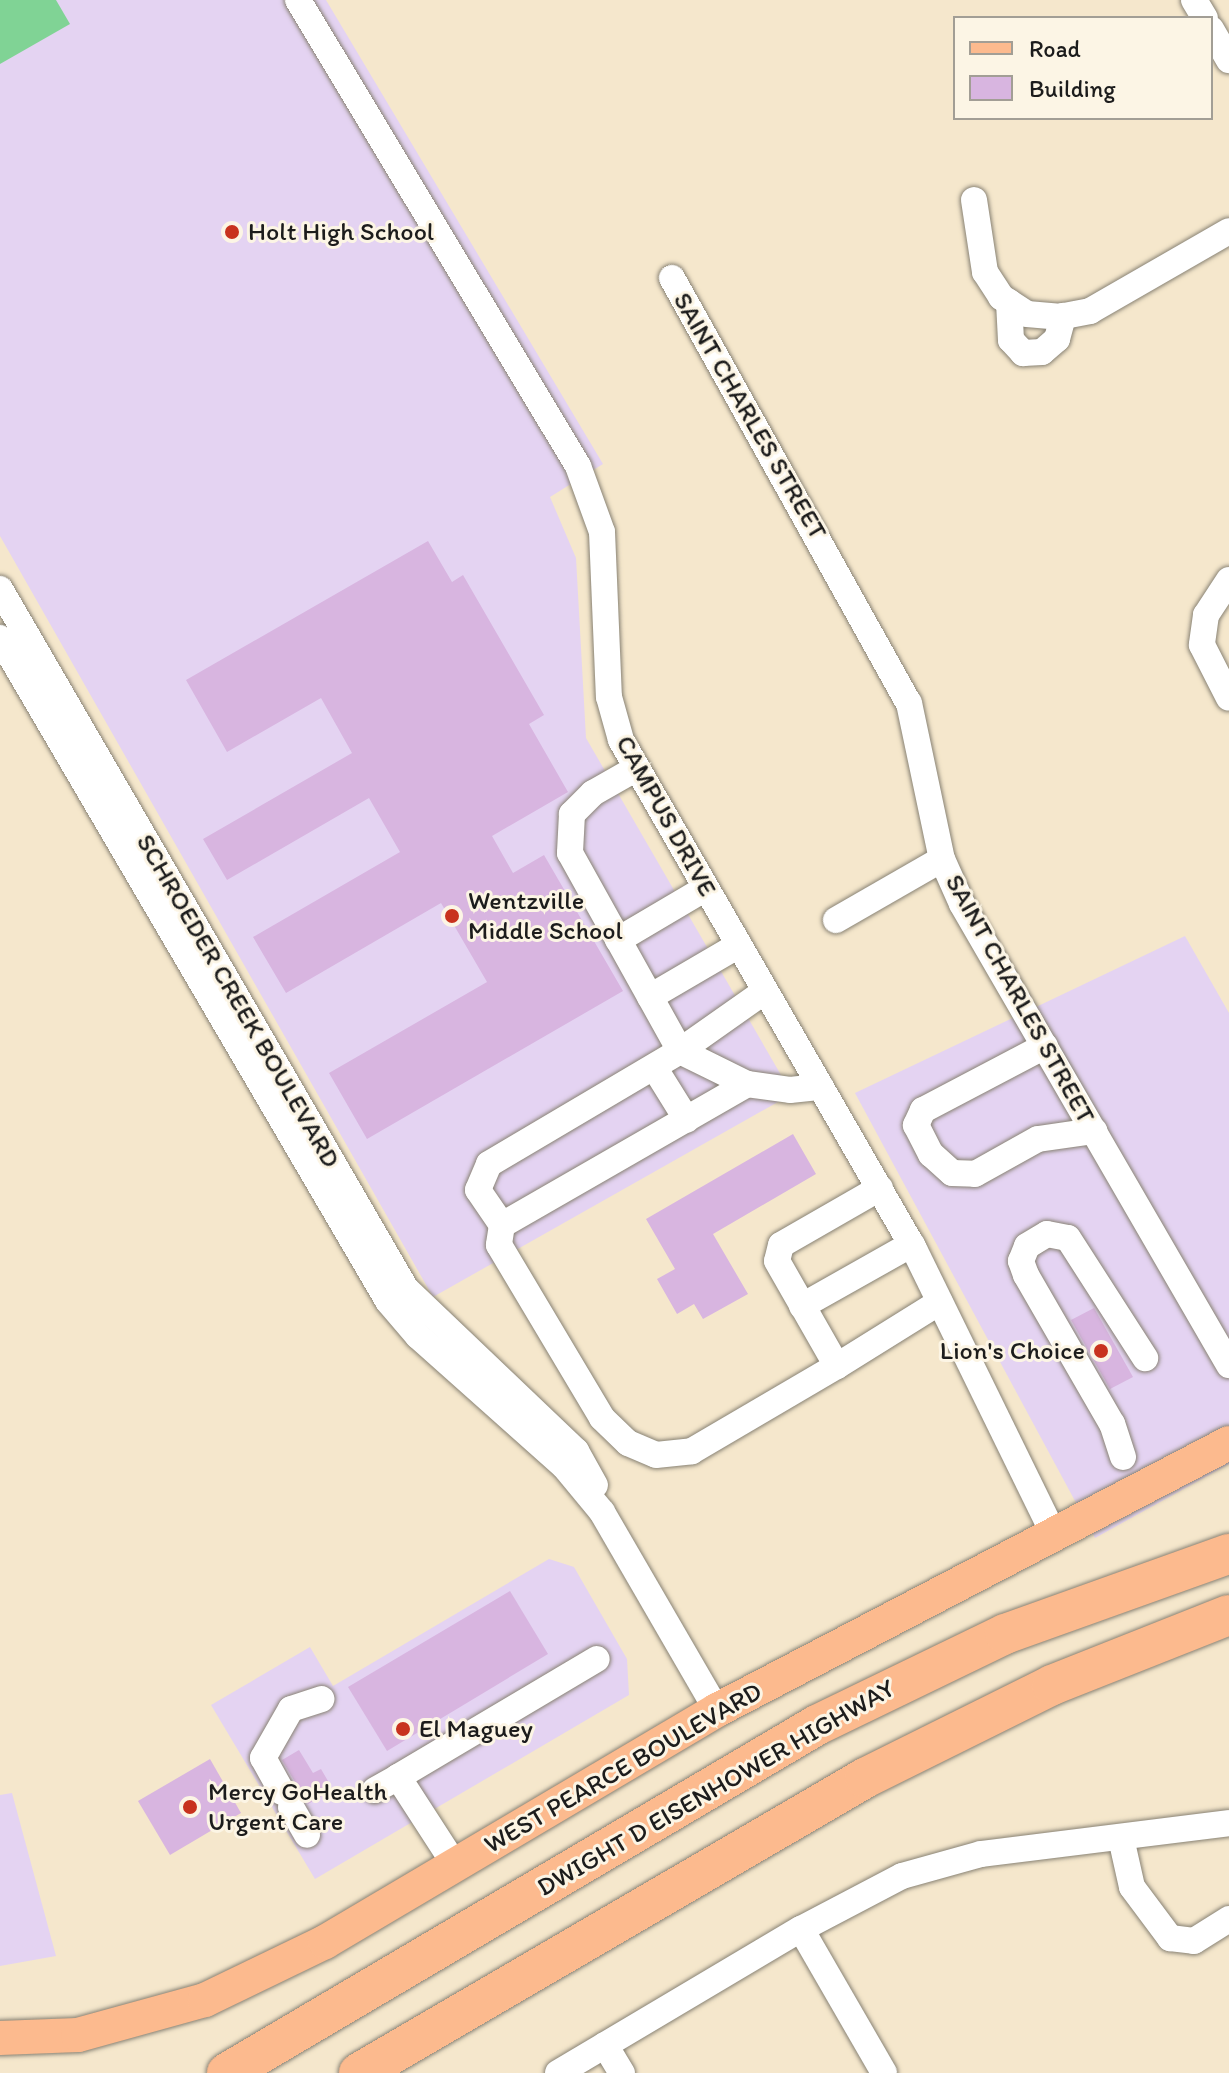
<!DOCTYPE html>
<html>
<head>
<meta charset="utf-8">
<style>
	body { margin:0 }
	#map { position:relative; width:1229px; height:2073px; overflow:hidden; background:#f5e7cc; font-family:Itim,sans-serif }
	div>[style] { position:absolute }
	.built>* { inset:0; background:#e4d3f2 }
	.green>* { inset:0; background:#80d395 }
	.building>* { inset:0; background:#d8b5e0 }
	.roads { filter:drop-shadow(0 0 2px #888274) drop-shadow(0 0 2px #888274) }
	.minor>* { height:26px; margin:-13px; padding:0 13px; transform-origin:13px; border-radius:13px; background:#fff }
	.major>* { height:34px; margin:-17px; padding:0 17px; transform-origin:17px; border-radius:17px; background:#fcba8e }
	.highway>* { height:40px; margin:-20px; padding:0 20px; transform-origin:20px; border-radius:20px; background:#fcba8e }
	.dots>* { width:22px; height:22px; translate:-50% -50%; box-sizing:border-box; border:4px solid #fcf5e5; border-radius:50% }
	span { translate:-50% -50%; white-space:nowrap; text-align:center; line-height:1.15; -webkit-text-stroke:6px #fcf5e5; paint-order:stroke }
	.poi-label { font-size:26px; color:#1c1c1c }
	.left { translate:0 -50%; text-align:left }
	.right { translate:-100% -50%; text-align:right }
	.street-label { font-size:26px; color:#1c1c1c }
	.legend { position:absolute; left:953px; top:16px; width:260px; height:104px; box-sizing:border-box; background:#fcf5e5; border:2px solid #a29e95; margin:0; padding:10px 14px; list-style:none; font-size:24px; color:#1c1c1c }
	.legend li { display:flex; align-items:center; gap:16px; height:40px }
	.legend b { width:40px; border:2px solid #a29e95 }
</style>
</head>
<body>
<div id="map">
	<div class="built">
		<i style="clip-path:polygon(0 0,326px 0,603px 464px,550px 497px,576px 558px,586px 738px,792px 1094px,433px 1297px,0 536px)"></i>
		<i style="clip-path:polygon(1185px 936px,1229px 1013px,1229px 1464px,1095px 1538px,855px 1093px)"></i>
		<i style="clip-path:polygon(549px 1559px,574px 1567px,627px 1659px,629px 1695px,315px 1879px,211px 1705px,310px 1647px,333px 1686px)"></i>
		<i style="clip-path:polygon(12px 1793px,56px 1956px,0 1966px,0 1795px)"></i>
	</div>
	<div class="green">
		<i style="clip-path:polygon(0 0,56px 0,70px 24px,0 64px)"></i>
	</div>
	<div class="building">
		<i style="clip-path:polygon(428px 541px,452px 582px,463px 575px,544px 715px,529px 724px,568px 792px,492px 836px,513px 873px,544px 855px,623px 991px,367px 1139px,329px 1073px,487px 982px,441px 903px,286px 993px,253px 937px,400px 852px,369px 798px,227px 880px,203px 839px,352px 753px,321px 698px,227px 752px,186px 680px)"></i>
		<i style="clip-path:polygon(793px 1134px,816px 1174px,713px 1234px,748px 1294px,703px 1319px,694px 1304px,677px 1314px,657px 1279px,675px 1269px,646px 1219px)"></i>
		<i style="clip-path:polygon(1094px 1308px,1133px 1377px,1110px 1389px,1071px 1320px)"></i>
		<i style="clip-path:polygon(510px 1591px,548px 1654px,387px 1751px,348px 1687px)"></i>
		<i style="clip-path:polygon(299px 1750px,313px 1773px,321px 1769px,328px 1781px,326px 1794px,308px 1804px,282px 1760px)"></i>
		<i style="clip-path:polygon(210px 1759px,241px 1813px,170px 1855px,138px 1801px)"></i>
	</div>
	<div class="roads">
		<div class="minor">
			<i style="left:298px;top:0;width:544px;rotate:59deg"></i>
			<i style="left:578px;top:466px;width:70px;rotate:70deg"></i>
			<i style="left:602px;top:532px;width:165px;rotate:87.6deg"></i>
			<i style="left:609px;top:697px;width:45px;rotate:74.4deg"></i>
			<i style="left:621px;top:740px;width:587px;rotate:60.07deg"></i>
			<i style="left:914px;top:1249px;width:316px;rotate:63.9deg"></i>
			<i style="left:1194px;top:0;width:21px;rotate:59deg"></i>
			<i style="left:1211px;top:29px;width:36px;rotate:60deg"></i>
			<i style="left:974px;top:200px;width:73px;rotate:81.3deg"></i>
			<i style="left:985px;top:272px;width:30px;rotate:57deg"></i>
			<i style="left:1001px;top:297px;width:31px;rotate:33deg"></i>
			<i style="left:1027px;top:314px;width:32px;rotate:5deg"></i>
			<i style="left:1059px;top:317px;width:32px;rotate:-11deg"></i>
			<i style="left:1090px;top:311px;width:160px;rotate:-29.9deg"></i>
			<i style="left:672px;top:278px;width:487px;rotate:60.9deg"></i>
			<i style="left:909px;top:703px;width:159px;rotate:78.1deg"></i>
			<i style="left:942px;top:859px;width:49px;rotate:66deg"></i>
			<i style="left:962px;top:904px;width:533px;rotate:59.92deg"></i>
			<i style="left:1009px;top:302px;width:38px;rotate:87deg"></i>
			<i style="left:1011px;top:340px;width:18px;rotate:47deg"></i>
			<i style="left:1023px;top:353px;width:19px;rotate:-3deg"></i>
			<i style="left:1042px;top:352px;width:20px;rotate:-41deg"></i>
			<i style="left:1057px;top:339px;width:24px;rotate:-75deg"></i>
			<i style="left:1229px;top:580px;width:42px;rotate:123.3deg"></i>
			<i style="left:1206px;top:615px;width:30px;rotate:98deg"></i>
			<i style="left:1202px;top:645px;width:59px;rotate:63deg"></i>
			<i style="left:0;top:589px;width:809px;rotate:59.89deg"></i>
			<i style="left:406px;top:1289px;width:235px;rotate:43.6deg"></i>
			<i style="left:576px;top:1451px;width:39px;rotate:61deg"></i>
			<i style="left:0;top:638px;width:768px;rotate:59.66deg"></i>
			<i style="left:388px;top:1301px;width:46px;rotate:49.4deg"></i>
			<i style="left:418px;top:1336px;width:195px;rotate:41.7deg"></i>
			<i style="left:564px;top:1466px;width:60px;rotate:50.4deg"></i>
			<i style="left:602px;top:1512px;width:229px;rotate:59.9deg"></i>
			<i style="left:637px;top:768px;width:51px;rotate:150.4deg"></i>
			<i style="left:593px;top:793px;width:30px;rotate:135deg"></i>
			<i style="left:572px;top:814px;width:39px;rotate:93deg"></i>
			<i style="left:570px;top:853px;width:227px;rotate:60.9deg"></i>
			<i style="left:680px;top:1051px;width:75px;rotate:26.2deg"></i>
			<i style="left:836px;top:920px;width:122px;rotate:-29.9deg"></i>
			<i style="left:618px;top:940px;width:102px;rotate:-30.6deg"></i>
			<i style="left:765px;top:991px;width:104px;rotate:144.8deg"></i>
			<i style="left:680px;top:1051px;width:222px;rotate:149.4deg"></i>
			<i style="left:489px;top:1164px;width:28px;rotate:113deg"></i>
			<i style="left:478px;top:1190px;width:42px;rotate:55.6deg"></i>
			<i style="left:502px;top:1225px;width:283px;rotate:-29.9deg"></i>
			<i style="left:747px;top:1084px;width:43px;rotate:7.9deg"></i>
			<i style="left:790px;top:1090px;width:31px;rotate:-6deg"></i>
			<i style="left:650px;top:997px;width:103px;rotate:-30.3deg"></i>
			<i style="left:1045px;top:1046px;width:138px;rotate:152.3deg"></i>
			<i style="left:923px;top:1110px;width:17px;rotate:115deg"></i>
			<i style="left:916px;top:1125px;width:33px;rotate:63deg"></i>
			<i style="left:931px;top:1154px;width:28px;rotate:42deg"></i>
			<i style="left:952px;top:1173px;width:23px;rotate:2deg"></i>
			<i style="left:975px;top:1174px;width:72px;rotate:-29.1deg"></i>
			<i style="left:1038px;top:1139px;width:57px;rotate:-8.1deg"></i>
			<i style="left:654px;top:1067px;width:62px;rotate:58.1deg"></i>
			<i style="left:880px;top:1188px;width:114px;rotate:150.1deg"></i>
			<i style="left:781px;top:1245px;width:16px;rotate:104deg"></i>
			<i style="left:777px;top:1261px;width:121px;rotate:60.3deg"></i>
			<i style="left:837px;top:1366px;width:121px;rotate:-31.9deg"></i>
			<i style="left:502px;top:1225px;width:20px;rotate:99deg"></i>
			<i style="left:499px;top:1245px;width:201px;rotate:59.2deg"></i>
			<i style="left:602px;top:1418px;width:36px;rotate:44deg"></i>
			<i style="left:628px;top:1443px;width:30px;rotate:23deg"></i>
			<i style="left:656px;top:1455px;width:36px;rotate:-6deg"></i>
			<i style="left:692px;top:1451px;width:168px;rotate:-30.4deg"></i>
			<i style="left:802px;top:1306px;width:126px;rotate:-29.4deg"></i>
			<i style="left:1123px;top:1457px;width:35px;rotate:-108deg"></i>
			<i style="left:1112px;top:1424px;width:172px;rotate:-120deg"></i>
			<i style="left:1026px;top:1275px;width:15px;rotate:-110deg"></i>
			<i style="left:1021px;top:1261px;width:16px;rotate:-68deg"></i>
			<i style="left:1027px;top:1246px;width:23px;rotate:-31deg"></i>
			<i style="left:1047px;top:1234px;width:21px;rotate:11deg"></i>
			<i style="left:1068px;top:1238px;width:143px;rotate:57.3deg"></i>
			<i style="left:375px;top:1790px;width:26px;rotate:-29deg"></i>
			<i style="left:282px;top:1792px;width:39px;rotate:-119deg"></i>
			<i style="left:263px;top:1758px;width:56px;rotate:-60.3deg"></i>
			<i style="left:291px;top:1709px;width:32px;rotate:-18deg"></i>
			<i style="left:291px;top:1807px;width:32px;rotate:60deg"></i>
			<i style="left:1121px;top:1838px;width:50px;rotate:77.3deg"></i>
			<i style="left:1132px;top:1887px;width:64px;rotate:53.3deg"></i>
			<i style="left:1170px;top:1938px;width:24px;rotate:7deg"></i>
			<i style="left:1194px;top:1941px;width:41px;rotate:-32.2deg"></i>
			<i style="left:455px;top:1865px;width:105px;rotate:-122.9deg"></i>
			<i style="left:398px;top:1777px;width:231px;rotate:-30.7deg"></i>
			<i style="left:801px;top:1929px;width:166px;rotate:60deg"></i>
			<i style="left:605px;top:2045px;width:33px;rotate:59deg"></i>
			<i style="left:558px;top:2073px;width:282px;rotate:-30.7deg"></i>
			<i style="left:801px;top:1929px;width:114px;rotate:-27.7deg"></i>
			<i style="left:902px;top:1876px;width:82px;rotate:-15.6deg"></i>
			<i style="left:981px;top:1854px;width:250px;rotate:-7.1deg"></i>
		</div>
		<div class="major">
			<i style="left:0;top:2038px;width:78px;rotate:-2.2deg"></i>
			<i style="left:78px;top:2035px;width:132px;rotate:-15.4deg"></i>
			<i style="left:205px;top:2000px;width:133px;rotate:-25.8deg"></i>
			<i style="left:325px;top:1942px;width:456px;rotate:-30.6deg"></i>
			<i style="left:717px;top:1710px;width:577px;rotate:-27.54deg"></i>
		</div>
		<div class="highway">
			<i style="left:227px;top:2073px;width:685px;rotate:-30.53deg"></i>
			<i style="left:817px;top:1725px;width:209px;rotate:-25.8deg"></i>
			<i style="left:1005px;top:1634px;width:238px;rotate:-19.7deg"></i>
			<i style="left:359px;top:2073px;width:586px;rotate:-30.24deg"></i>
			<i style="left:865px;top:1778px;width:209px;rotate:-26.4deg"></i>
			<i style="left:1052px;top:1685px;width:190px;rotate:-21.6deg"></i>
		</div>
	</div>
	<div class="dots">
		<i style="left:232px;top:232px;background:#c8321e"></i>
		<i style="left:452px;top:916px;background:#c8321e"></i>
		<i style="left:1101px;top:1351px;background:#c8321e"></i>
		<i style="left:403px;top:1729px;background:#c8321e"></i>
		<i style="left:190px;top:1807px;background:#c8321e"></i>
	</div>
	<div class="poi-label">
		<span class="left" style="left:248px;top:232px">Holt High School</span>
		<span class="left" style="left:468px;top:916px">Wentzville<br>Middle School</span>
		<span class="right" style="left:1085px;top:1351px">Lion's Choice</span>
		<span class="left" style="left:419px;top:1729px">El Maguey</span>
		<span class="left" style="left:208px;top:1807px">Mercy GoHealth<br>Urgent Care</span>
	</div>
	<div class="street-label">
		<span style="left:750px;top:416px;rotate:60deg">SAINT CHARLES STREET</span>
		<span style="left:666px;top:816px;rotate:61deg">CAMPUS DRIVE</span>
		<span style="left:1020px;top:999px;rotate:61deg">SAINT CHARLES STREET</span>
		<span style="left:238px;top:1001px;rotate:60deg">SCHROEDER CREEK BOULEVARD</span>
		<span style="left:623px;top:1768px;rotate:-30deg">WEST PEARCE BOULEVARD</span>
		<span style="left:716px;top:1788px;rotate:-30deg">DWIGHT D EISENHOWER HIGHWAY</span>
	</div>
	<ul class="legend">
	<li><b style="height:10px;background:#fcba8e"></b>Road</li>
	<li><b style="height:22px;background:#d8b5e0"></b>Building</li>
	</ul>
</div>
</body>
</html>
